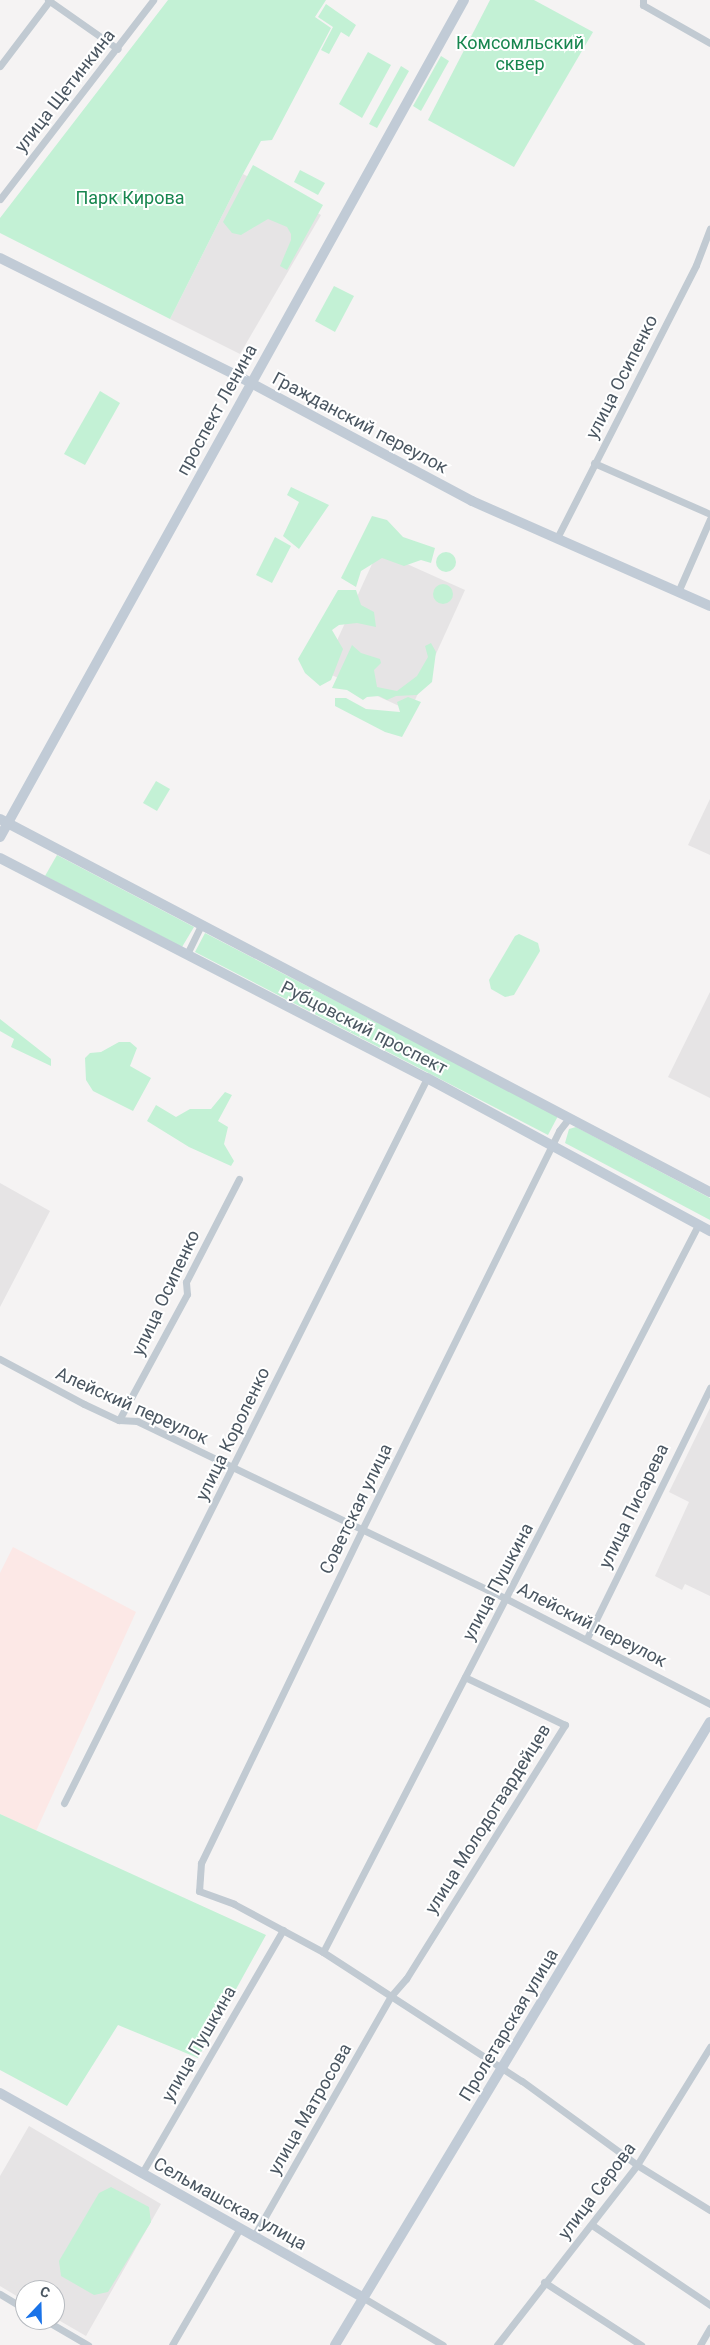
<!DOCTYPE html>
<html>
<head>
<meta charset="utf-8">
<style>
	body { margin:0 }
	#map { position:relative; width:710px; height:2345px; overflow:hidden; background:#f5f3f3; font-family:Roboto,sans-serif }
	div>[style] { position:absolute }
	.education>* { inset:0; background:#e6e4e5 }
	.medical>* { inset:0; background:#fce8e6 }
	.green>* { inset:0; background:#c3f1d5 }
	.round { border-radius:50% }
	.street>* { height:7px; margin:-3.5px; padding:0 3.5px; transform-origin:3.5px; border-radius:3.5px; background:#c1cad2 }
	.secondary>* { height:10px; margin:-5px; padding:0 5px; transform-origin:5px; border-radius:5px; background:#c1cbd6 }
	span { translate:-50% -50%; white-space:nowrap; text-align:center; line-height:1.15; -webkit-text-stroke:4px #fff; paint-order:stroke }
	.park-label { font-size:18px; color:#17864f }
	.street-label { font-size:18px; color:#4a5661 }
	.north { position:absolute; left:15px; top:2280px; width:50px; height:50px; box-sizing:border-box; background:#fff; border:1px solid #b7bbc0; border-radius:50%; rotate:21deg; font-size:14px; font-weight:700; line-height:20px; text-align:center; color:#4a5661 }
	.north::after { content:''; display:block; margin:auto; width:18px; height:22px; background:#1a73e8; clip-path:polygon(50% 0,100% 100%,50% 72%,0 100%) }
</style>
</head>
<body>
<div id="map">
	<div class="education">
		<i style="clip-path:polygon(243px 174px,321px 215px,240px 354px,170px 319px)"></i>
		<i style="clip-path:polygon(378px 551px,465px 590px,410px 711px,323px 671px)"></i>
		<i style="clip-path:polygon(710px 799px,710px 855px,688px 845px)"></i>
		<i style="clip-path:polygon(710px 992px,710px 1098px,668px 1077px)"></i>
		<i style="clip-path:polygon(0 1183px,50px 1211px,0 1307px)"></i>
		<i style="clip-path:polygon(710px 1408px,710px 1596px,685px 1584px,682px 1590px,655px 1576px,689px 1502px,669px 1492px)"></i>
		<i style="clip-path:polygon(29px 2126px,161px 2204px,86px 2336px,55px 2318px,55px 2290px,25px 2290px,25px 2301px,0 2286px,0 2176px)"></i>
	</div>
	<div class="medical">
		<i style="clip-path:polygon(13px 1547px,136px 1612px,36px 1831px,0 1814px,0 1573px)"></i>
	</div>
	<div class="green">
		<i style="clip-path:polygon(168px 0,326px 0,315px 17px,331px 28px,272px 140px,261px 141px,243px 174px,170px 319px,0 233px,0 218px)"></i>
		<i style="clip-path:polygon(490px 0,534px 0,593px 32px,514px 167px,428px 120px)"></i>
		<i style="clip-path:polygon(326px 4px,356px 25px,349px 37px,341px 32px,329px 54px,321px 50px,333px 27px,318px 17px)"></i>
		<i style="clip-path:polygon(368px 52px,391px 65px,362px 118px,339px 104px)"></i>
		<i style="clip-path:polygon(441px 56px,449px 61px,421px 111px,413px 106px)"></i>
		<i style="clip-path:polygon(401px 66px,409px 71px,377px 128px,369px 124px)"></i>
		<i style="clip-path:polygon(253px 165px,323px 205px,287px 270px,280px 266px,291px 240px,291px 234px,287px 227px,268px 219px,241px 235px,232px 233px,223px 222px)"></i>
		<i style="clip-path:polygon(300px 170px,325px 183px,318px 195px,294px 182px)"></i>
		<i style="clip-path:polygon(334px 286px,354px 296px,335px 332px,315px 321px)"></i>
		<i style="clip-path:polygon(100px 391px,120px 403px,85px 465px,64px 454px)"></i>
		<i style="clip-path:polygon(291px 487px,329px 505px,299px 549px,283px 536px,299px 502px,287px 495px)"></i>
		<i style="clip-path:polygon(372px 516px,387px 520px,403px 537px,435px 548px,431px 563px,421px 560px,404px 566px,382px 558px,361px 571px,356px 587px,341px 578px)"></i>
		<i style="clip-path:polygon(275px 537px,291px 546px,272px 583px,256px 575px)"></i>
		<i class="round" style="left:436px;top:552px;width:20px;height:20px"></i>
		<i class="round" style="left:433px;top:584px;width:20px;height:20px"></i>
		<i style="clip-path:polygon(338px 590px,356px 590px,361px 605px,374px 612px,376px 627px,357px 623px,339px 625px,332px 630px,343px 649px,331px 680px,320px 686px,305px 673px,298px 659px)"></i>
		<i style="clip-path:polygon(431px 643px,436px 652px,432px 682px,417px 695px,396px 696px,387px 700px,379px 696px,367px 697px,363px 700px,347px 690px,332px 688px,352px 645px,361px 653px,380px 659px,381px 663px,374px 670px,377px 687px,397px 691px,417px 676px,428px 657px,425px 646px)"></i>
		<i style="clip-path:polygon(408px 697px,421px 702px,402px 737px,385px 732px,335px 706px,335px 698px,346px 698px,366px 709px,400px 712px,397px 702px)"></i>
		<i style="clip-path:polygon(156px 781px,170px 789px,157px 811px,143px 803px)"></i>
		<i style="clip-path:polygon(57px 855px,194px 927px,182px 947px,45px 876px)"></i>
		<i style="clip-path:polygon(205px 933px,558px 1116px,548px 1135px,195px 952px)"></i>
		<i style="clip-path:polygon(519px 934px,538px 943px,540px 951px,514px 995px,505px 997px,491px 989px,489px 980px,515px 936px)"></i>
		<i style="clip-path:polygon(0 1019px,51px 1059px,51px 1066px,11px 1047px,14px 1039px,0 1031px)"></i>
		<i style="clip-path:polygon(119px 1042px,130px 1042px,137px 1048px,130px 1066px,151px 1078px,133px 1111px,93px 1091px,86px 1080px,85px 1058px,90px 1053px,101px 1052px)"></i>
		<i style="clip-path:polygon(225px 1092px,232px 1095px,218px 1121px,228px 1127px,224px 1144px,234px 1161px,231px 1166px,189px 1147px,147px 1121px,156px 1105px,176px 1117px,190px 1109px,211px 1109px)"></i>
		<i style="clip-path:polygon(576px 1127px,710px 1198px,710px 1220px,565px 1143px,569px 1129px)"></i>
		<i style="clip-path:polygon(0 1814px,266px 1935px,198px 2058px,118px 2025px,67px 2106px,0 2070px)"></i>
		<i style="clip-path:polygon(111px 2187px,149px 2207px,151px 2222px,108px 2292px,94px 2295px,61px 2276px,59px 2261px,99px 2193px)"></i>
	</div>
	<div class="street">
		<i style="left:48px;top:0;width:85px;rotate:35deg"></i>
		<i style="left:643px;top:0;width:5px;rotate:90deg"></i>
		<i style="left:643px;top:5px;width:77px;rotate:29.6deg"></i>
		<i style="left:0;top:66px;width:83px;rotate:-52.9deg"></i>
		<i style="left:0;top:199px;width:251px;rotate:-52.4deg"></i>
		<i style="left:594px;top:463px;width:127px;rotate:23.7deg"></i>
		<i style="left:557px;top:538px;width:306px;rotate:-63deg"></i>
		<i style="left:696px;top:265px;width:39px;rotate:-69deg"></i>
		<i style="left:678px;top:592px;width:80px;rotate:-66.3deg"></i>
		<i style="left:187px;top:954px;width:32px;rotate:-64deg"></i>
		<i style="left:569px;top:1118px;width:16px;rotate:128deg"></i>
		<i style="left:559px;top:1131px;width:445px;rotate:116.3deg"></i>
		<i style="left:362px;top:1530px;width:370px;rotate:115.8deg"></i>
		<i style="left:201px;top:1863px;width:28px;rotate:94deg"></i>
		<i style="left:199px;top:1891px;width:37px;rotate:20deg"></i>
		<i style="left:234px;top:1904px;width:101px;rotate:28.3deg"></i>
		<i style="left:323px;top:1952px;width:237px;rotate:33deg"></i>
		<i style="left:522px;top:2081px;width:142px;rotate:36.1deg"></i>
		<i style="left:637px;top:2165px;width:86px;rotate:31.7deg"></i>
		<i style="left:0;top:1359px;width:95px;rotate:28.2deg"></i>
		<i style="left:84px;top:1404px;width:38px;rotate:25deg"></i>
		<i style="left:119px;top:1420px;width:18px;rotate:3deg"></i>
		<i style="left:137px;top:1421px;width:411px;rotate:25.7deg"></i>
		<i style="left:507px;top:1599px;width:229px;rotate:27.3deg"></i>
		<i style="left:119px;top:1420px;width:143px;rotate:-61.6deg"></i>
		<i style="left:187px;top:1294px;width:12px;rotate:-95deg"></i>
		<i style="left:186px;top:1282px;width:116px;rotate:-62.8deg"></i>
		<i style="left:587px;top:1638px;width:279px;rotate:-63.8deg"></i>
		<i style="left:64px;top:1803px;width:811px;rotate:-63.4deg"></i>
		<i style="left:323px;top:1952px;width:818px;rotate:-62.71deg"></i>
		<i style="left:142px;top:2173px;width:281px;rotate:-59.9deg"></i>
		<i style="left:592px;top:2225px;width:143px;rotate:34.1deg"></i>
		<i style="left:254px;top:2236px;width:276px;rotate:-60.3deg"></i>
		<i style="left:391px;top:1996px;width:23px;rotate:-49deg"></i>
		<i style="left:406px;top:1979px;width:300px;rotate:-58deg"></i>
		<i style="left:565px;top:1725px;width:111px;rotate:-154.4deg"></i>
		<i style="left:544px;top:2282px;width:116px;rotate:33deg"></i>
		<i style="left:0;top:2294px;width:29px;rotate:31deg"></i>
		<i style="left:362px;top:2297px;width:94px;rotate:30.7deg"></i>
		<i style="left:45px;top:2320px;width:50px;rotate:30.2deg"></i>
		<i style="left:172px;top:2345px;width:135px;rotate:-59.8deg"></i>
		<i style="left:497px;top:2345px;width:228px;rotate:-52.1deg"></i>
		<i style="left:637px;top:2165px;width:139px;rotate:-58.3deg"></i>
		<i style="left:700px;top:2345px;width:20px;rotate:-60deg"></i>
	</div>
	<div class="secondary">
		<i style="left:0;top:258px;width:266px;rotate:26.4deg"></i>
		<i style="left:238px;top:376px;width:265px;rotate:28.1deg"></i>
		<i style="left:472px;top:501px;width:260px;rotate:23.8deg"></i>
		<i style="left:0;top:819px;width:802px;rotate:27.72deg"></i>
		<i style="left:0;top:837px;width:957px;rotate:-61deg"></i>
		<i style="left:0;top:858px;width:480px;rotate:27.3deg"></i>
		<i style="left:427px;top:1078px;width:322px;rotate:28.4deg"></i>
		<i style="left:0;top:2093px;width:416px;rotate:29.4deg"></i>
		<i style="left:335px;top:2345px;width:727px;rotate:-58.96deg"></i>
	</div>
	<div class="park-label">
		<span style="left:520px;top:54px">Комсомльский<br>сквер</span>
		<span style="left:130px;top:198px">Парк Кирова</span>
	</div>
	<div class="street-label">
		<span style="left:65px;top:91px;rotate:-52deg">улица Щетинкина</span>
		<span style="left:622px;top:377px;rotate:-63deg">улица Осипенко</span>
		<span style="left:217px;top:410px;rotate:-61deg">проспект Ленина</span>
		<span style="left:360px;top:423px;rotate:28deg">Гражданский переулок</span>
		<span style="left:364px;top:1028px;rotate:27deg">Рубцовский проспект</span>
		<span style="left:166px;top:1293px;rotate:-65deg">улица Осипенко</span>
		<span style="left:132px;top:1406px;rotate:24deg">Алейский переулок</span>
		<span style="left:233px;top:1434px;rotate:-64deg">улица Короленко</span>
		<span style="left:634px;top:1506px;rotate:-64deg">улица Писарева</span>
		<span style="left:356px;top:1509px;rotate:-64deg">Советская улица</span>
		<span style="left:498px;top:1582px;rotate:-62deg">улица Пушкина</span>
		<span style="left:592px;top:1625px;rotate:27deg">Алейский переулок</span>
		<span style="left:488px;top:1819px;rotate:-58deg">улица Молодогвардейцев</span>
		<span style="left:509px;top:2025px;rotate:-59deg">Пролетарская улица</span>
		<span style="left:199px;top:2044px;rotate:-60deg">улица Пушкина</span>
		<span style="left:310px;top:2109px;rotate:-60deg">улица Матросова</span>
		<span style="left:597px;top:2191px;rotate:-53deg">улица Серова</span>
		<span style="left:230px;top:2204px;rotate:29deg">Сельмашская улица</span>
	</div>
	<div class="north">С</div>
</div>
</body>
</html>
